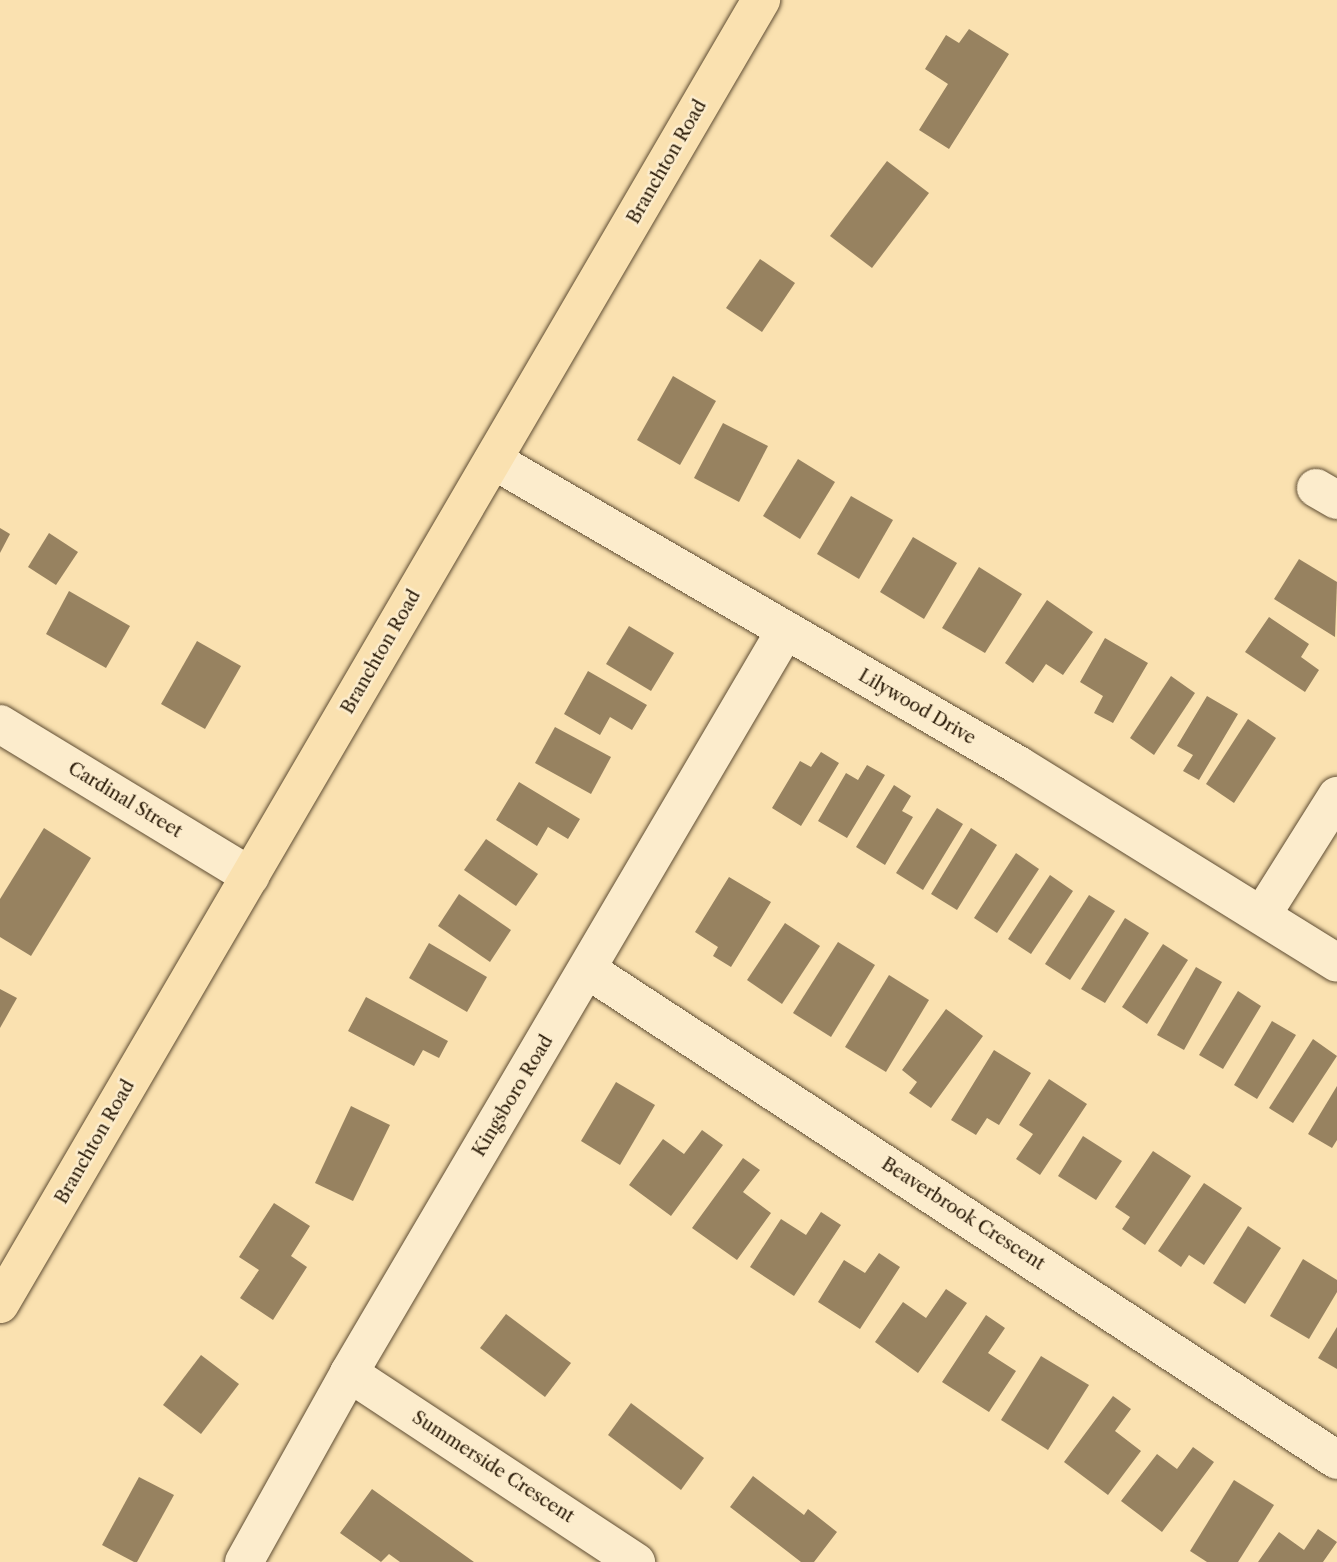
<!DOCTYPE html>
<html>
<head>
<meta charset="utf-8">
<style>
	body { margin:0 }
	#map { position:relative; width:1337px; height:1562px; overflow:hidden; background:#fae1b0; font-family:"Libre Caslon Text",serif }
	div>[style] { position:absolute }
	.building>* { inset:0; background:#978260 }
	.roads { filter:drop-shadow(0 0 2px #5f4d33) drop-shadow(0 0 2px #5f4d33) }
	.minor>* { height:38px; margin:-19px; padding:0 19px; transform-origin:19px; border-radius:19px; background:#fceccc }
	.major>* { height:38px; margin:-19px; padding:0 19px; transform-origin:19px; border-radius:19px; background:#fae1b0 }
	span { translate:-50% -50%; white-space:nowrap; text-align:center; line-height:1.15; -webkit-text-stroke:5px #fceccc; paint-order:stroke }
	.street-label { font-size:18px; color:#2b1c09 }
</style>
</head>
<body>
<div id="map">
	<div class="building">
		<i style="clip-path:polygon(969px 29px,1009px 54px,949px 149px,919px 130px,948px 84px,925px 69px,946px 35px,959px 43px)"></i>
		<i style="clip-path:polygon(887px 161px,929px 193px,872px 268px,830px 236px)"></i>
		<i style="clip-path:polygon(760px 259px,795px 283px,762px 332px,726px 308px)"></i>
		<i style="clip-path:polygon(673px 376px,716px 401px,680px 465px,637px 440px)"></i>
		<i style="clip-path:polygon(723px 423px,768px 446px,739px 502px,694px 478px)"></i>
		<i style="clip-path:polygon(798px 459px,835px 482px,800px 539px,763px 516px)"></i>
		<i style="clip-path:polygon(851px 496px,893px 520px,859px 579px,817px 554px)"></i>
		<i style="clip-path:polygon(0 528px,10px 534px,0 553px)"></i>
		<i style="clip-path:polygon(49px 533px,78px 552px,56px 585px,28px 567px)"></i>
		<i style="clip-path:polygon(913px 537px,957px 563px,924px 619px,880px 592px)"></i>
		<i style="clip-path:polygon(1299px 559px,1337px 582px,1335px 637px,1274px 599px)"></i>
		<i style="clip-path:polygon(979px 567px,1022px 594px,985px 653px,942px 628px)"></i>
		<i style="clip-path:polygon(69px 591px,130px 626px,106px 668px,46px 634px)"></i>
		<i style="clip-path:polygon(1047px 600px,1093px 632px,1063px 675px,1046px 664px,1033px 683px,1005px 663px)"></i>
		<i style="clip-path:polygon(1269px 617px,1309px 644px,1301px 657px,1319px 670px,1305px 692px,1245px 652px)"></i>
		<i style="clip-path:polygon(629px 626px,674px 653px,651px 691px,606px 664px)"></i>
		<i style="clip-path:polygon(1105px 638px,1148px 663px,1113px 723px,1094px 713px,1103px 696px,1080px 682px)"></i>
		<i style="clip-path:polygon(197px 641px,241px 666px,205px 729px,161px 704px)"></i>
		<i style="clip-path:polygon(588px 671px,647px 705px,632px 730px,610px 717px,600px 735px,564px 714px)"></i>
		<i style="clip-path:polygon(1171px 676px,1195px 693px,1154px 755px,1130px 738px)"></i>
		<i style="clip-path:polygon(1207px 696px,1238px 714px,1199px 780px,1183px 771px,1193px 755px,1177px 746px)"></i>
		<i style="clip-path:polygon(1248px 719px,1276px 738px,1234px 803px,1206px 784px)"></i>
		<i style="clip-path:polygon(555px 727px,611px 757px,591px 794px,535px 763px)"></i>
		<i style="clip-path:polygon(821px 752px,839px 763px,801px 826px,772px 808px,800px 761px,811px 767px)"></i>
		<i style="clip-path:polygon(867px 765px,885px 775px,847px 838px,818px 821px,846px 773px,858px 780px)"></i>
		<i style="clip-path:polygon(519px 782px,580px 819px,568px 839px,548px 827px,537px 846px,496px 820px)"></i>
		<i style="clip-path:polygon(894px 785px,911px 796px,902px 811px,913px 817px,885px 865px,856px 847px)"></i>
		<i style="clip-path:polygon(937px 808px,963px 824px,923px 890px,896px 873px)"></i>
		<i style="clip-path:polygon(44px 828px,91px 858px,31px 956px,0 937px,0 899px)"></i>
		<i style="clip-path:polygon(971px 828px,997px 845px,957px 910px,931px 894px)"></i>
		<i style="clip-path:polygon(486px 839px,538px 874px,516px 906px,464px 870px)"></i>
		<i style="clip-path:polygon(1016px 853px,1039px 869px,997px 933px,974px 918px)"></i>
		<i style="clip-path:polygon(1050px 875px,1073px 891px,1031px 954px,1008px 939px)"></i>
		<i style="clip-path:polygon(729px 877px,771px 902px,731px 967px,713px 956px,718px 947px,695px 932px)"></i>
		<i style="clip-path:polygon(459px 894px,511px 930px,490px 962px,438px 926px)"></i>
		<i style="clip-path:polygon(1089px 895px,1115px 911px,1070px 980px,1045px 964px)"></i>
		<i style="clip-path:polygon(1125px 918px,1149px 933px,1105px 1003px,1081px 989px)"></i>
		<i style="clip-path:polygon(785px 923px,820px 946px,782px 1004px,747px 980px)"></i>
		<i style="clip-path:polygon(838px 942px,875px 965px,831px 1037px,793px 1013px)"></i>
		<i style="clip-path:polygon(429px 943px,487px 977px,467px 1012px,409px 978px)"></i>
		<i style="clip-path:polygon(1163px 944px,1188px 960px,1147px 1024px,1122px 1007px)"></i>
		<i style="clip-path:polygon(1196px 967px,1222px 982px,1184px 1050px,1157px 1035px)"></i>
		<i style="clip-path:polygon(889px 975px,929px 1000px,886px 1072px,845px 1047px)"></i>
		<i style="clip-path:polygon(0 989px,17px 998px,0 1028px)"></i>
		<i style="clip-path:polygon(1238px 991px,1261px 1006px,1223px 1069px,1199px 1055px)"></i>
		<i style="clip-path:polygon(366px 997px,448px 1041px,439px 1058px,423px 1050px,414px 1066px,348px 1031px)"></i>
		<i style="clip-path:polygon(946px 1009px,983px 1036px,931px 1108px,909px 1093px,917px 1082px,902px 1070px)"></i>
		<i style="clip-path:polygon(1272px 1021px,1296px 1035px,1257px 1099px,1234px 1085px)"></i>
		<i style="clip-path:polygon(1313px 1039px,1337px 1056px,1293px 1123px,1269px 1108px)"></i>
		<i style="clip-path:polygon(994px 1050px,1031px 1073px,999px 1125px,987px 1118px,976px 1135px,951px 1120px)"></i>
		<i style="clip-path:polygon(1049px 1079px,1087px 1104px,1040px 1175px,1016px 1159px,1033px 1134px,1019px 1125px)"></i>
		<i style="clip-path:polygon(616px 1082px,655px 1105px,620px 1165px,581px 1141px)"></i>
		<i style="clip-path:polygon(1337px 1086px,1337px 1140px,1332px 1148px,1308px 1134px)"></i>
		<i style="clip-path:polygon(351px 1106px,390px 1125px,353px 1201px,315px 1183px)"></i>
		<i style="clip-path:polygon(702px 1130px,723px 1145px,671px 1216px,629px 1185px,663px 1139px,684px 1154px)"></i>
		<i style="clip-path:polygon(1083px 1136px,1122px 1161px,1096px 1200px,1058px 1176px)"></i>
		<i style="clip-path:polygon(1153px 1151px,1191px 1176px,1145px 1245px,1122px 1229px,1130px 1217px,1115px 1207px)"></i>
		<i style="clip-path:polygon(743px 1158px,760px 1170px,743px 1192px,771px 1213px,737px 1260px,692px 1228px)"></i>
		<i style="clip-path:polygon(1204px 1183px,1242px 1208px,1204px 1265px,1189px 1255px,1181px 1267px,1158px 1251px)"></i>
		<i style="clip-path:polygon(274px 1203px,310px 1226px,291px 1256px,307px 1267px,273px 1320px,240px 1298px,259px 1270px,239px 1257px)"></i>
		<i style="clip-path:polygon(821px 1212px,841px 1225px,794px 1296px,750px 1267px,781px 1219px,806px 1235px)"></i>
		<i style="clip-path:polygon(1248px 1226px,1281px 1248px,1245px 1304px,1213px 1283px)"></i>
		<i style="clip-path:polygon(879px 1253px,900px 1267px,860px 1329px,818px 1302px,844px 1260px,865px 1273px)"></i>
		<i style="clip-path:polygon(1303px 1259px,1337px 1280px,1337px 1292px,1309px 1339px,1270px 1316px)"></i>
		<i style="clip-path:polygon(946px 1289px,967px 1303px,918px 1373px,875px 1342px,903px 1302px,926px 1318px)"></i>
		<i style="clip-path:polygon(506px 1314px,571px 1363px,545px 1397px,480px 1348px)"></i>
		<i style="clip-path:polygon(986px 1315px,1005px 1328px,988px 1353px,1016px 1371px,989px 1412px,942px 1382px)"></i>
		<i style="clip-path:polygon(1337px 1327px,1337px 1369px,1318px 1358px)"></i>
		<i style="clip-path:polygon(201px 1355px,239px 1384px,201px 1434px,163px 1405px)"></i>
		<i style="clip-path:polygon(1041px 1356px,1089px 1385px,1048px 1450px,1001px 1420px)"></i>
		<i style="clip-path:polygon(1113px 1396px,1131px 1409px,1115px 1431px,1141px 1451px,1108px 1495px,1064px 1462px)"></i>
		<i style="clip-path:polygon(631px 1403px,704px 1458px,681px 1490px,608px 1435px)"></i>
		<i style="clip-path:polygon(1193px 1447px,1214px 1462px,1162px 1532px,1121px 1501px,1157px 1454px,1177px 1469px)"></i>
		<i style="clip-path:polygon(753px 1476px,804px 1515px,808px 1509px,837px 1532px,814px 1562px,801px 1562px,730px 1507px)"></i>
		<i style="clip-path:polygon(139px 1477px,174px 1495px,137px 1562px,134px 1562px,102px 1545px)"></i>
		<i style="clip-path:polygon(1234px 1480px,1274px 1505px,1238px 1562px,1207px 1562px,1190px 1551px)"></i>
		<i style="clip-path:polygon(372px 1489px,474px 1562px,400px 1562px,389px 1554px,381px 1562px,340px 1533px)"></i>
		<i style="clip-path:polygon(1318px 1529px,1337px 1542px,1323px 1562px,1258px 1562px,1279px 1532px,1304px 1550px)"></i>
	</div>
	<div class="roads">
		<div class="minor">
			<i style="left:493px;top:460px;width:607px;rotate:30.15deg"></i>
			<i style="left:1018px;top:765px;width:375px;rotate:31.8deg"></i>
			<i style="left:1316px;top:488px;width:24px;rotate:30deg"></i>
			<i style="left:0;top:724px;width:293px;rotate:31.3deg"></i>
			<i style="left:1262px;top:915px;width:141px;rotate:-57.8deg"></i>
			<i style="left:588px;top:970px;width:895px;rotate:33.19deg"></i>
			<i style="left:349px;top:1373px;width:344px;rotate:33.4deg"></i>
			<i style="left:244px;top:1562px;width:216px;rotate:-60.9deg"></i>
			<i style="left:349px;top:1373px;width:861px;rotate:-59.56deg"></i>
		</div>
		<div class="major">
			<i style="left:0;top:1304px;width:1510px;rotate:-59.73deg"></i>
		</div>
	</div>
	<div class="street-label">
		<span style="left:667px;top:162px;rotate:-60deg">Branchton Road</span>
		<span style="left:381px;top:652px;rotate:-60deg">Branchton Road</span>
		<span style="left:917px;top:707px;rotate:30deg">Lilywood Drive</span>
		<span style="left:125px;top:800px;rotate:31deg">Cardinal Street</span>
		<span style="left:513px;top:1096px;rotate:-59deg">Kingsboro Road</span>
		<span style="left:95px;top:1142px;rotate:-60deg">Branchton Road</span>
		<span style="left:963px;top:1214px;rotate:33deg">Beaverbrook Crescent</span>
		<span style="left:493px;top:1467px;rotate:33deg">Summerside Crescent</span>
	</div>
</div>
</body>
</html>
